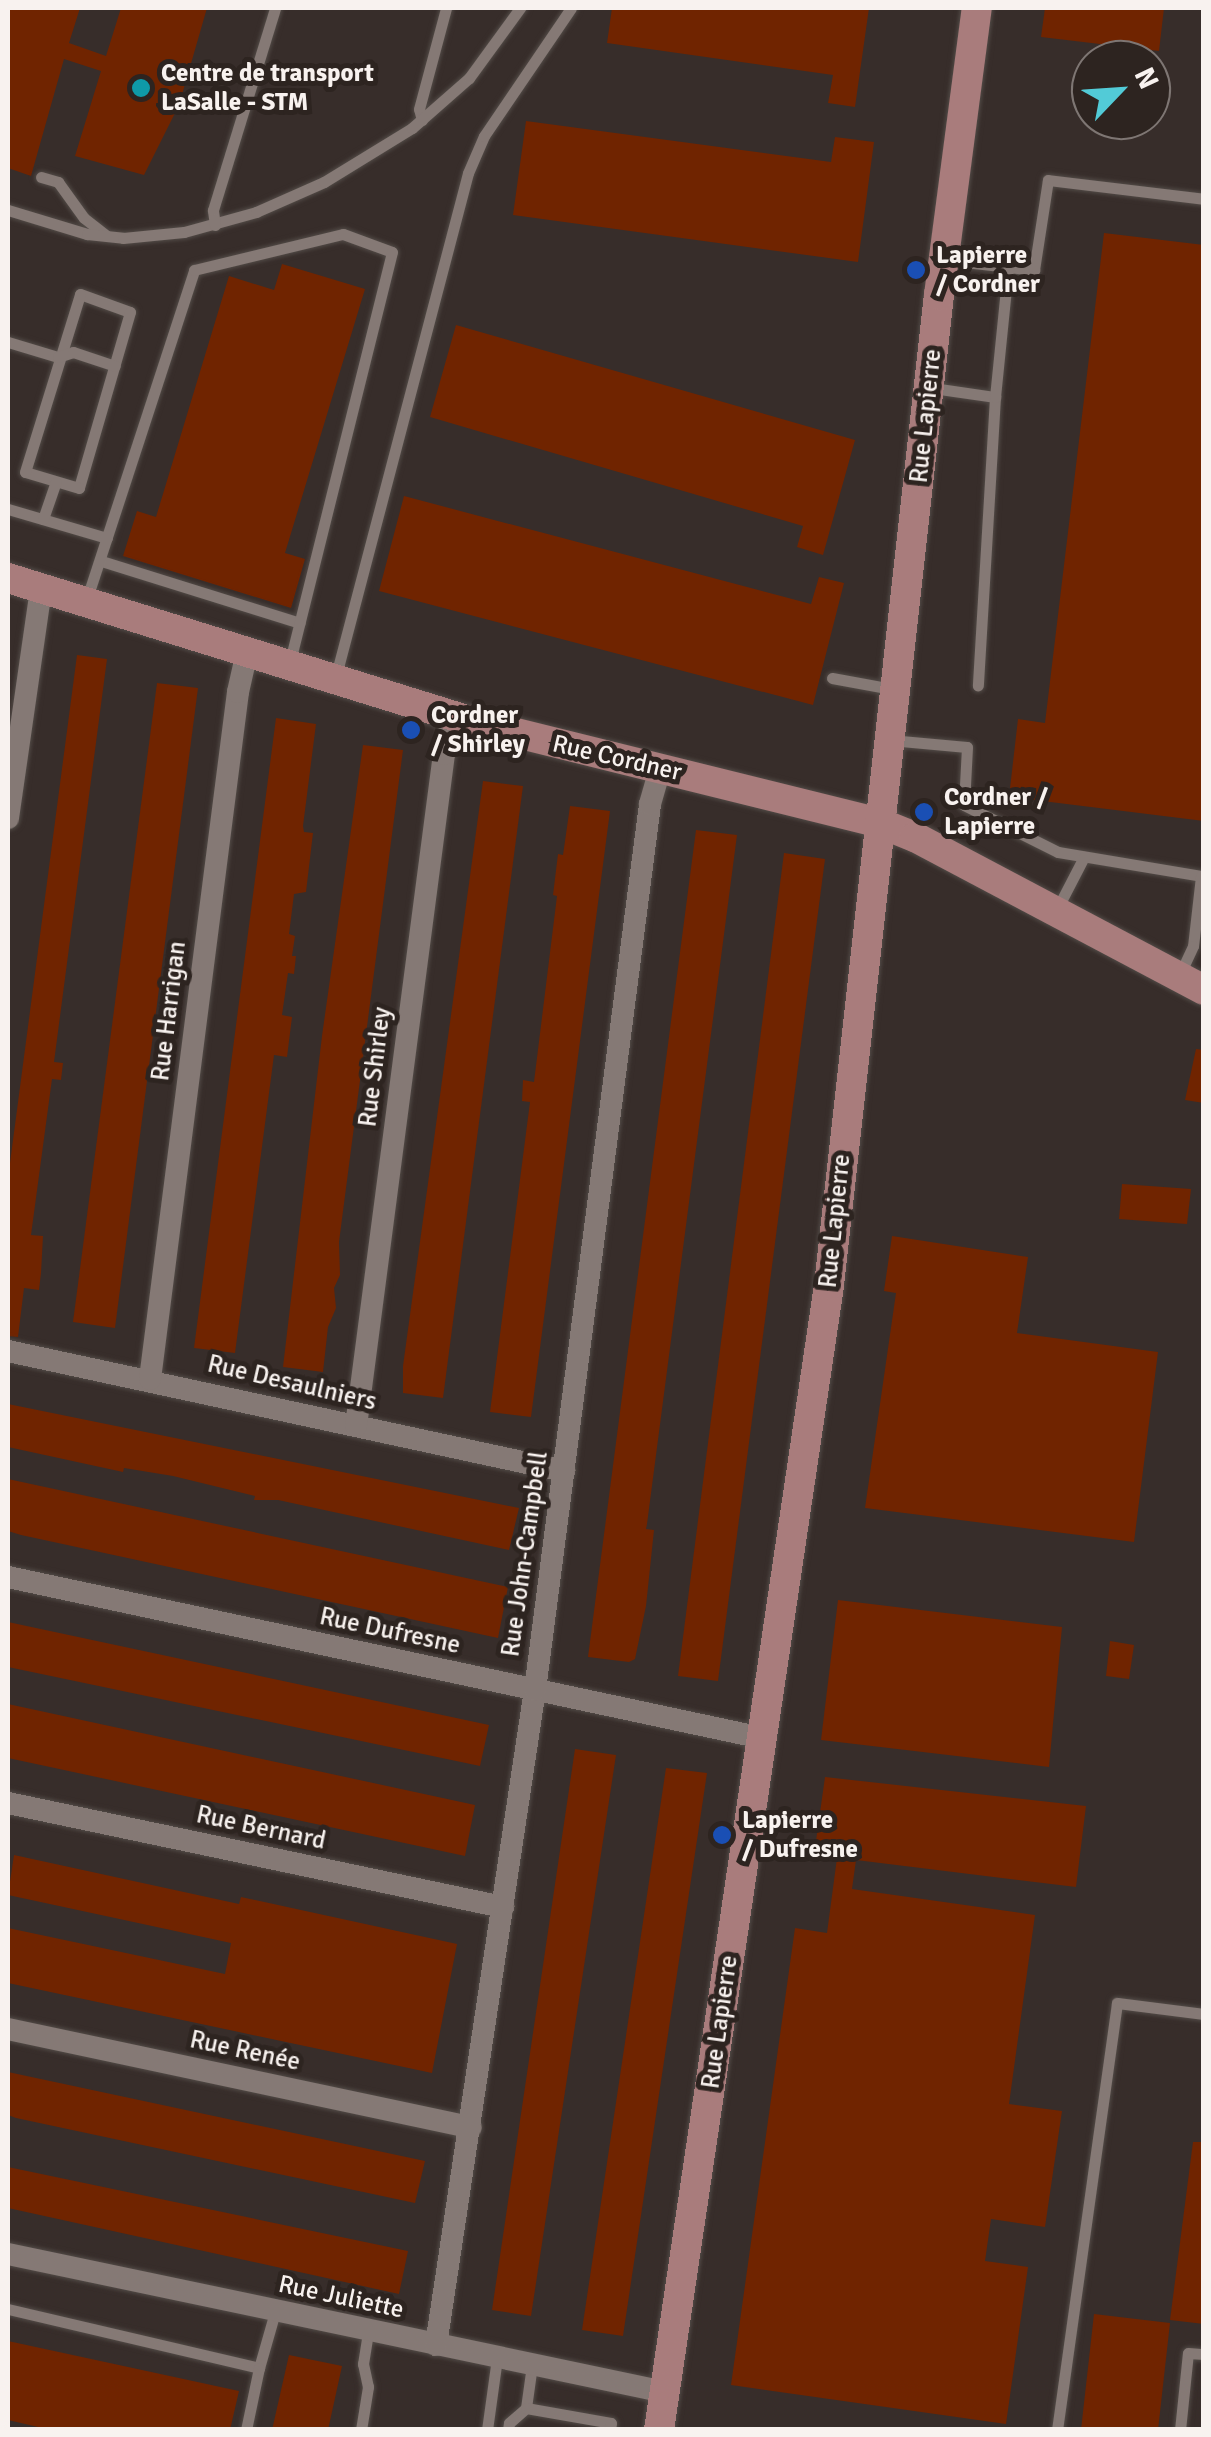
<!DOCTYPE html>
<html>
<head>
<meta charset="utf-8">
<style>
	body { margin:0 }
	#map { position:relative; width:1211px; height:2437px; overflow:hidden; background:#372d2a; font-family:Signika,sans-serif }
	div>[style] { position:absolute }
	.building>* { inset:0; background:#702400 }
	.roads { filter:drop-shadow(0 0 2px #524b47) drop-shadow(0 0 2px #524b47) }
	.lane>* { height:11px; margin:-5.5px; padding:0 5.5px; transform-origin:5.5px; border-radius:5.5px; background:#857975 }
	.street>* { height:22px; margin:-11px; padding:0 11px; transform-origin:11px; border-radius:11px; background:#857975 }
	.secondary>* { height:30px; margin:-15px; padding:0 15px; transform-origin:15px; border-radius:15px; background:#a97c7c }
	.dots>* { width:28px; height:28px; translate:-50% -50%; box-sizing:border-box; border:5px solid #2d2420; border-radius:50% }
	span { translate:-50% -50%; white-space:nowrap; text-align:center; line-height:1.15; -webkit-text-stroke:10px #2d2420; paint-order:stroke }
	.poi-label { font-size:25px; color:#f8f2ef; font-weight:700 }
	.left { translate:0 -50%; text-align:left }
	.street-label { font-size:25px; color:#f8f2ef }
	.frame { position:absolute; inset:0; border:10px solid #f8f2ef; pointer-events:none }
	.north { position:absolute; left:1071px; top:40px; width:100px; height:100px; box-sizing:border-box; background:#2d2420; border:2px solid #7e7673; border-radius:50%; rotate:65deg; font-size:28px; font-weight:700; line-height:40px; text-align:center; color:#f8f2ef }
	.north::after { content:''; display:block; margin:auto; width:35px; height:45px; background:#52cbd7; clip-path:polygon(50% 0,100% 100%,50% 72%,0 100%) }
</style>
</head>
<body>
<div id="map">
	<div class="building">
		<i style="clip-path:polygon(8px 8px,80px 8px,69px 43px,106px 56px,121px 8px,207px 8px,179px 105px,144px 175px,75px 156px,101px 71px,64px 59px,31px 176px,8px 168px)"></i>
		<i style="clip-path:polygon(612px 8px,869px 8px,855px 107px,828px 103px,833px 75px,607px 43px)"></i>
		<i style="clip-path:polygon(1045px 8px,1164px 8px,1159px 51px,1041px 37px)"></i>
		<i style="clip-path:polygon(526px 121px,831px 162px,835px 137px,874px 142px,858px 262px,513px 215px)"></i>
		<i style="clip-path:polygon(1104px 233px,1204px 245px,1204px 821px,1009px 797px,1018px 719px,1045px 723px)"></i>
		<i style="clip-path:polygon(282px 264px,365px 289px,285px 553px,305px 559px,291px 608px,123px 556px,137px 511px,156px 517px,229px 276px,274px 290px)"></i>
		<i style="clip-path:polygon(456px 325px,855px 440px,823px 555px,797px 547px,803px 526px,430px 417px)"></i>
		<i style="clip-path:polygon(404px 496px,811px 604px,819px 577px,844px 583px,813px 705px,379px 591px)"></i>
		<i style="clip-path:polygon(77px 655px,107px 659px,54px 1062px,63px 1063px,61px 1080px,52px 1079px,31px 1235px,43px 1236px,41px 1273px,39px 1290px,24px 1288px,18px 1337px,8px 1336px,8px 1178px)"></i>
		<i style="clip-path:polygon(157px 683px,198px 688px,115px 1328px,73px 1322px)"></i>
		<i style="clip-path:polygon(276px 718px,316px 724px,303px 826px,304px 832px,313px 833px,306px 892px,294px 894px,289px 934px,295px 936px,292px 956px,296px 956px,294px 974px,288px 973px,282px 1015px,292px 1017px,287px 1057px,274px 1055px,235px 1353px,194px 1348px)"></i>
		<i style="clip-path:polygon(363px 745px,403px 750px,339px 1242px,340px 1275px,334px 1288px,336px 1308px,328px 1327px,323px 1372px,283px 1367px,322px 1036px)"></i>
		<i style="clip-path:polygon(483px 781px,523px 786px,443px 1398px,403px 1393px,403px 1366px)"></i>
		<i style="clip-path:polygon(570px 806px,610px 811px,531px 1417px,490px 1412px,530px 1102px,522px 1101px,523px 1080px,534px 1082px,557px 896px,553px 895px,558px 854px,563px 855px)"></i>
		<i style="clip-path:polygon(696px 830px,737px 835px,647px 1524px,646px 1529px,654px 1530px,646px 1606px,635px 1659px,629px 1662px,588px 1657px)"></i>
		<i style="clip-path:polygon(784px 853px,825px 859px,718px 1681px,678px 1676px)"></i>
		<i style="clip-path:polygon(1196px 1049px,1204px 1050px,1204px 1103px,1185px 1100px)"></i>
		<i style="clip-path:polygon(1122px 1184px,1191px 1189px,1187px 1224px,1119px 1219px)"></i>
		<i style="clip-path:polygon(892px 1236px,1028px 1257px,1017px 1333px,1158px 1352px,1134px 1542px,865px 1508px,896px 1293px,884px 1291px)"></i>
		<i style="clip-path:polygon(8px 1404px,519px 1508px,509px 1550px,278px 1500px,254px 1500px,255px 1496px,173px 1476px,124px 1468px,123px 1472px,8px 1447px)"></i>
		<i style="clip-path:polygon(8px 1479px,508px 1587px,498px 1638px,21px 1535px,8px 1531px)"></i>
		<i style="clip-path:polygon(838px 1600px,1062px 1627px,1049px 1767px,821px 1740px)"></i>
		<i style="clip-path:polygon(8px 1622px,489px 1725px,480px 1766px,8px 1667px)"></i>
		<i style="clip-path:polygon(1110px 1641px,1134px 1645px,1129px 1679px,1106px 1676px)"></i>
		<i style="clip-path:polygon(8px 1704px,475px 1805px,465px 1856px,8px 1758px)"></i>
		<i style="clip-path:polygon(575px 1749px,616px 1755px,531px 2316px,492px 2310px)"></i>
		<i style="clip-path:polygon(666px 1768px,707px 1773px,623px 2336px,582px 2330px)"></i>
		<i style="clip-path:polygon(825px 1777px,1086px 1806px,1076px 1887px,856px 1860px,852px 1889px,1035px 1915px,1009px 2104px,1062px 2111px,1045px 2227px,991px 2219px,985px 2261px,1028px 2267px,1006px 2424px,731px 2385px,795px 1928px,827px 1933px,837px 1858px,814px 1855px)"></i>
		<i style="clip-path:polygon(14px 1855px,239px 1904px,241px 1897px,457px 1944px,432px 2073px,8px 1983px,8px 1928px,225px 1974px,231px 1943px,8px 1895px)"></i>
		<i style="clip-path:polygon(8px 2072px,425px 2161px,415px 2203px,16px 2118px,8px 2115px)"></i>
		<i style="clip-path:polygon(1193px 2142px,1204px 2142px,1204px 2324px,1170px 2320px)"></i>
		<i style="clip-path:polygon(8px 2167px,408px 2251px,399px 2294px,8px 2208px)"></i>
		<i style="clip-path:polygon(1094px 2314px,1170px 2323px,1158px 2430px,1081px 2430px)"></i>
		<i style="clip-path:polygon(8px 2341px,239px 2391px,230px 2430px,51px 2430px,8px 2420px)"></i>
		<i style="clip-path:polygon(289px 2355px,342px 2366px,328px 2430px,272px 2430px)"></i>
	</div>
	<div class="roads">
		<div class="lane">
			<i style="left:422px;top:120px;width:11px;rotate:-105deg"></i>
			<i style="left:419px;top:109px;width:105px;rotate:-75deg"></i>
			<i style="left:41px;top:177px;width:18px;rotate:16deg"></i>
			<i style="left:58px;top:182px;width:44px;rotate:54.2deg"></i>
			<i style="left:84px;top:218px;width:28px;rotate:38deg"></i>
			<i style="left:8px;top:210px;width:83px;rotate:16.9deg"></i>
			<i style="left:87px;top:234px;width:36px;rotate:6deg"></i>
			<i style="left:123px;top:238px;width:61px;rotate:-5.6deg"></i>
			<i style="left:184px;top:232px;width:75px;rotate:-15.5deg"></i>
			<i style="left:256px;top:212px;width:74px;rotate:-23.8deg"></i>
			<i style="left:324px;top:182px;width:103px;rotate:-31.5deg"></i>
			<i style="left:412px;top:128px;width:76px;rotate:-41.3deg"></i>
			<i style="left:469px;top:78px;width:87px;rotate:-53.9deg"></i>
			<i style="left:215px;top:225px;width:15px;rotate:-98deg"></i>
			<i style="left:213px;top:210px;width:211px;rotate:-72.9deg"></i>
			<i style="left:948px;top:260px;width:87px;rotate:6.6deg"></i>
			<i style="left:1034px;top:270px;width:91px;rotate:-81.2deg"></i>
			<i style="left:1048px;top:180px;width:157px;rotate:6.9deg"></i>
			<i style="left:80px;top:294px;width:53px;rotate:19.8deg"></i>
			<i style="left:130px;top:312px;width:183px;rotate:106.2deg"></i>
			<i style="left:79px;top:488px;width:56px;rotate:-163.5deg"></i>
			<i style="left:25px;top:472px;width:186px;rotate:-72.8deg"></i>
			<i style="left:8px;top:342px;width:52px;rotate:16.7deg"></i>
			<i style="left:58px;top:357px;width:16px;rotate:-18deg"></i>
			<i style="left:73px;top:352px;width:44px;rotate:18.4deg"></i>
			<i style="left:933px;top:388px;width:63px;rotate:8.3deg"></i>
			<i style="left:995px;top:397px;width:289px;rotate:93.4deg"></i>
			<i style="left:995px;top:397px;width:129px;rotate:-84.2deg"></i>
			<i style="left:8px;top:509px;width:103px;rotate:16.3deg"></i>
			<i style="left:43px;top:519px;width:39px;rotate:-71deg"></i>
			<i style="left:101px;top:561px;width:208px;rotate:17.3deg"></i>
			<i style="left:87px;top:598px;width:345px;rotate:-71.9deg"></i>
			<i style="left:194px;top:270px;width:153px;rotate:-13.6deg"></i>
			<i style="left:343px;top:234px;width:52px;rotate:20.2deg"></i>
			<i style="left:392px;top:252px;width:426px;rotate:104deg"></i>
			<i style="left:832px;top:678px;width:61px;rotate:10.4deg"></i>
			<i style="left:335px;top:679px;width:523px;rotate:-75.27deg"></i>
			<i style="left:468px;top:173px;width:40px;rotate:-66.6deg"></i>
			<i style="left:484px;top:136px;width:155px;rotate:-55.8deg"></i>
			<i style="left:890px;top:740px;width:77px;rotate:5.2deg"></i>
			<i style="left:967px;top:747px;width:58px;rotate:93deg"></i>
			<i style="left:964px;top:805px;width:105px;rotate:26.6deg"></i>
			<i style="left:1058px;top:852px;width:145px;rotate:9.5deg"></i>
			<i style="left:1201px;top:876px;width:70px;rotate:96.5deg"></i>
			<i style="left:1193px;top:946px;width:31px;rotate:115deg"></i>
			<i style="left:1056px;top:911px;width:61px;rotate:-62.6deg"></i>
			<i style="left:8px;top:2309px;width:258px;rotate:13.2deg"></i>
			<i style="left:259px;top:2368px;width:58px;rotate:-74.1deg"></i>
			<i style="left:526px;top:2408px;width:43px;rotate:-82.1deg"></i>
			<i style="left:246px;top:2430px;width:63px;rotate:-78.2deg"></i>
			<i style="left:361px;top:2430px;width:44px;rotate:-80.8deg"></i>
			<i style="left:368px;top:2387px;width:24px;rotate:-102deg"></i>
			<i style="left:363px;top:2364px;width:33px;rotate:-81deg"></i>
			<i style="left:487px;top:2430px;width:73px;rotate:-82.1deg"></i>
			<i style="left:508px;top:2430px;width:7px;rotate:-82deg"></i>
			<i style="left:509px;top:2423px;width:23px;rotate:-41deg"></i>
			<i style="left:526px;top:2408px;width:86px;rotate:10deg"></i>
			<i style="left:611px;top:2423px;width:7px;rotate:98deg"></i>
			<i style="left:1057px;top:2430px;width:431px;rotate:-82deg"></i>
			<i style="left:1117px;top:2003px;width:88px;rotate:7.2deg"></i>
			<i style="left:1180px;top:2430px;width:77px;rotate:-84.1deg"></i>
			<i style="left:1188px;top:2353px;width:16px;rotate:4deg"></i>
		</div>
		<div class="street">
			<i style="left:8px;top:818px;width:231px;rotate:-81.8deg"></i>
			<i style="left:8px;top:1351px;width:569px;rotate:12.18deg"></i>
			<i style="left:150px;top:1379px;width:693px;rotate:-82.7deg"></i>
			<i style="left:238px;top:692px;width:41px;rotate:-77.3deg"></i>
			<i style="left:356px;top:1426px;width:678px;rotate:-82.54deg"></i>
			<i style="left:444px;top:754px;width:39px;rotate:-77deg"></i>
			<i style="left:8px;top:1577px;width:771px;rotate:12.05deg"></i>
			<i style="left:8px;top:1803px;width:506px;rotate:11.87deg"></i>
			<i style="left:8px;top:2029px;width:473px;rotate:12deg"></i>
			<i style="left:8px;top:2254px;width:671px;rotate:11.86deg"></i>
			<i style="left:436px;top:2345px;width:662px;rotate:-81.41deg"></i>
			<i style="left:535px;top:1690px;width:893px;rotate:-82.6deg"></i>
			<i style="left:650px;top:804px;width:37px;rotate:-74deg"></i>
		</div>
		<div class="secondary">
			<i style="left:8px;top:578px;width:498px;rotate:17.2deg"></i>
			<i style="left:484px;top:725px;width:408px;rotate:13.9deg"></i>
			<i style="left:880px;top:823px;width:38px;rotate:22deg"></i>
			<i style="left:915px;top:837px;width:327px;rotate:27.9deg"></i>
			<i style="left:659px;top:2430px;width:1158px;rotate:-81.55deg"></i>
			<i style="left:829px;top:1285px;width:996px;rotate:-83.66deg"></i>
			<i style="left:939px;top:295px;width:290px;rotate:-82.5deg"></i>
		</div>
	</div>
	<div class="dots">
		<i style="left:141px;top:88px;background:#0f9aa8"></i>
		<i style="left:916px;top:270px;background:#1a4fb4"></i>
		<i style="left:411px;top:730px;background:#1a4fb4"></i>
		<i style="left:924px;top:812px;background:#1a4fb4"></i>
		<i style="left:722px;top:1835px;background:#1a4fb4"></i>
	</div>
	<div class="poi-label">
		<span class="left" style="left:161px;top:88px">Centre de transport<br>LaSalle - STM</span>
		<span class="left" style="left:936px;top:270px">Lapierre<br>/ Cordner</span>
		<span class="left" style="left:431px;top:730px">Cordner<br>/ Shirley</span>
		<span class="left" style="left:944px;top:812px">Cordner /<br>Lapierre</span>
		<span class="left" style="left:742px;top:1835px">Lapierre<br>/ Dufresne</span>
	</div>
	<div class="street-label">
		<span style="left:926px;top:416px;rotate:-84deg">Rue Lapierre</span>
		<span style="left:617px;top:758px;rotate:13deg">Rue Cordner</span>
		<span style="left:169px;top:1011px;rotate:-83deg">Rue Harrigan</span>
		<span style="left:375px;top:1067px;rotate:-83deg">Rue Shirley</span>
		<span style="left:835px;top:1221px;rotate:-84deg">Rue Lapierre</span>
		<span style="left:292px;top:1383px;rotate:13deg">Rue Desaulniers</span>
		<span style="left:525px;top:1554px;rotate:-82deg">Rue John-Campbell</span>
		<span style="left:390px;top:1631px;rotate:12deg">Rue Dufresne</span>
		<span style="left:261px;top:1828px;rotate:12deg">Rue Bernard</span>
		<span style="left:720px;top:2022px;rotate:-82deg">Rue Lapierre</span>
		<span style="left:245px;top:2051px;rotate:12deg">Rue Renée</span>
		<span style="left:341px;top:2297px;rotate:12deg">Rue Juliette</span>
	</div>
	<div class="frame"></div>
	<div class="north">N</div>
</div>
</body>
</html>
